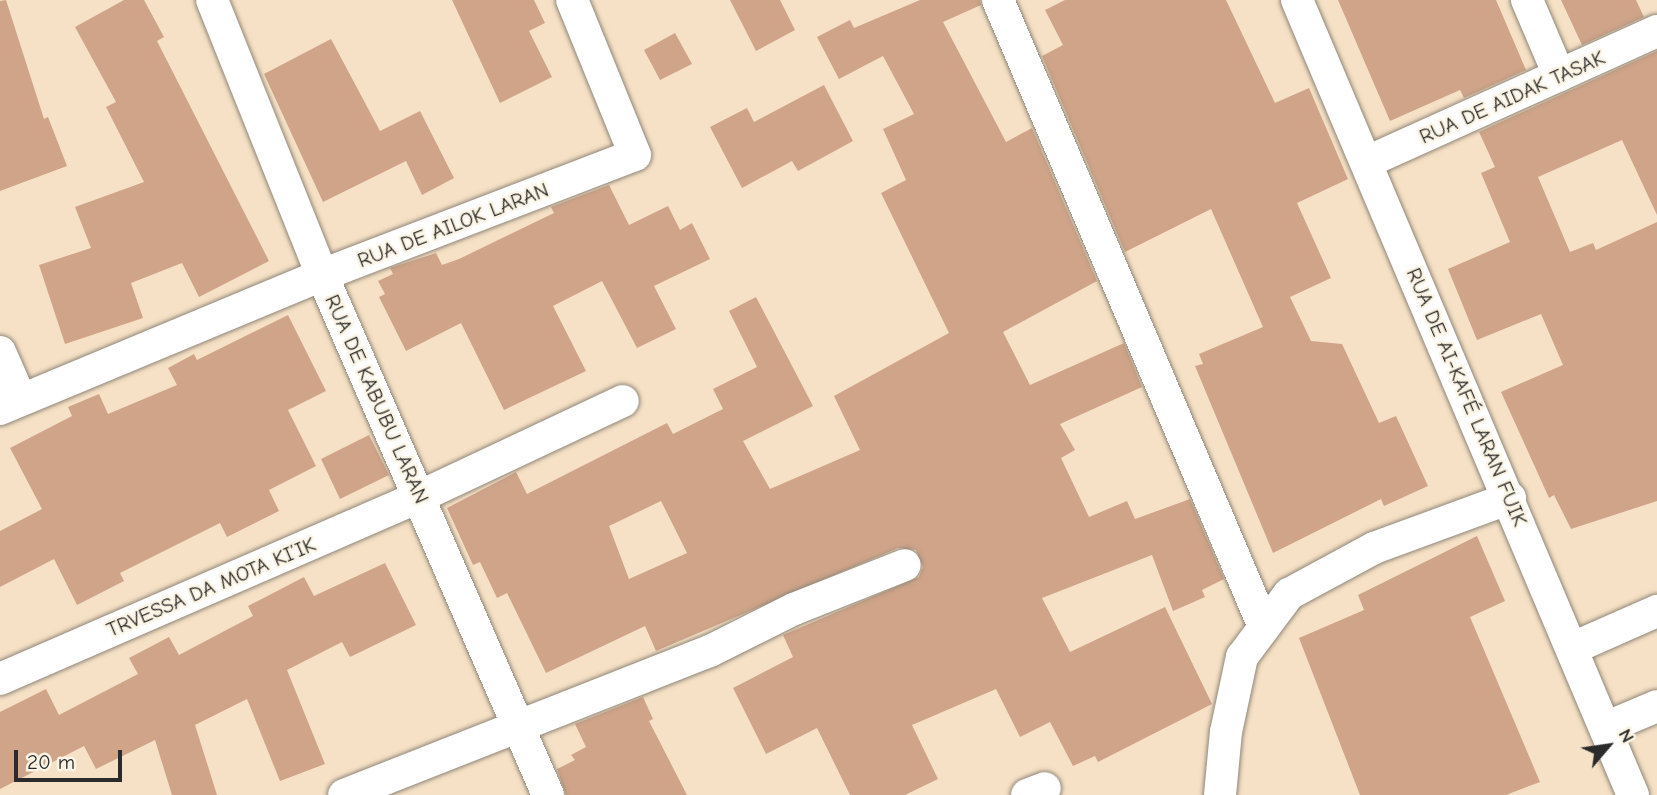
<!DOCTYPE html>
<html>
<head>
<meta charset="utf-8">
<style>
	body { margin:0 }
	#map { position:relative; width:1657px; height:795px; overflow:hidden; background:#f6e1c6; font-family:"Comic Neue",sans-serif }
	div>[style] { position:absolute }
	.building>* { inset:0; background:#cfa489 }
	.roads { filter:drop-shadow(0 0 2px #908678) drop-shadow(0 0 2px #908678) }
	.street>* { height:32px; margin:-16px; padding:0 16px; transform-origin:16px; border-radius:16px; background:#fff }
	span { translate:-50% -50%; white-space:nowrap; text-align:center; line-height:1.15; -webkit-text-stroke:5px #fcf5e5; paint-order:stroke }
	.street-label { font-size:21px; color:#2b2b2b }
	.north { position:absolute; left:1573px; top:711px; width:70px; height:70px; -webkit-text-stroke:5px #fcf5e5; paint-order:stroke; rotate:61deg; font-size:19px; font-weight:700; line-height:28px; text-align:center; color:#2b2b2b }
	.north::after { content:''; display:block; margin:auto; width:24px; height:32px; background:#2b2b2b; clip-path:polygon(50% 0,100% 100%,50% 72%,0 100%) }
	.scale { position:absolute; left:14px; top:750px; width:108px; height:32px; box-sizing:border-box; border:4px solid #2b2b2b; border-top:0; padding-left:9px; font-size:21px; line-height:24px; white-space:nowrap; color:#2b2b2b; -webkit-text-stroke:5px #fcf5e5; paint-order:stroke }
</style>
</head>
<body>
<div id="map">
	<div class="building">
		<i style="clip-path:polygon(6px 0,44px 119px,48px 117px,67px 166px,0 191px,0 1px)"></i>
		<i style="clip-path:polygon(124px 0,144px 0,164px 37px,157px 41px,269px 261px,199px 297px,182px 263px,131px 283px,143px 318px,65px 344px,39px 265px,91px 248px,75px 207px,144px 182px,106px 107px,116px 102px,75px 27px)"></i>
		<i style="clip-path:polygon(452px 0,534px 0,545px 23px,529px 31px,552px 77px,500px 103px)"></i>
		<i style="clip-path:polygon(730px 0,780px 0,795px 30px,756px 51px)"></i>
		<i style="clip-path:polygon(evenodd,920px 0,980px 0,981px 5px,943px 22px,1006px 142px,1032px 128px,1097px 281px,1003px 332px,1030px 385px,1124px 343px,1142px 387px,1060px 424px,1075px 450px,1061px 458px,1089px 517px,1127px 501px,1135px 519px,1190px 499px,1224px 579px,1202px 590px,1205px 597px,1173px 611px,1152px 555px,1042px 598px,1070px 652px,1165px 607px,1212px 704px,1098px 762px,1095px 756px,1073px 766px,1050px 722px,1020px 737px,996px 689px,912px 725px,938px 779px,905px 795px,850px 795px,817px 728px,766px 754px,733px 688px,793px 657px,783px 635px,919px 577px,923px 567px,916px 550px,898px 548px,656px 651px,645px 626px,546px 673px,507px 593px,497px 598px,480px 562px,473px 565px,447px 508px,516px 472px,527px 494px,667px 423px,673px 434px,723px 409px,713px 389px,757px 367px,729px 311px,756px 297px,813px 406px,743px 441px,770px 489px,860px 450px,834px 396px,949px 333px,881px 193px,906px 180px,883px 129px,914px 114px,883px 56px,839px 79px,817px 37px,850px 20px,854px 28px,920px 0,661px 501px,687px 553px,629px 579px,609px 526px,661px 501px)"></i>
		<i style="clip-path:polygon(1065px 0,1226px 0,1275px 103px,1309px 88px,1348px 179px,1297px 203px,1331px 278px,1290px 297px,1311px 341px,1342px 344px,1379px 423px,1396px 416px,1428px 486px,1384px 506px,1381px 499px,1273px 553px,1195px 366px,1203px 364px,1199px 354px,1263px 327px,1211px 209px,1125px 252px,1042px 56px,1063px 45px,1045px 10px)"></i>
		<i style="clip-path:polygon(1338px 0,1496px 0,1526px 70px,1464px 98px,1460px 90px,1390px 121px)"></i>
		<i style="clip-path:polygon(1561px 0,1636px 0,1644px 17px,1582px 45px)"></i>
		<i style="clip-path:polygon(675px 33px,692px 64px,660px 80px,644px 50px)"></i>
		<i style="clip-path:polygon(331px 39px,380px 131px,420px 111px,454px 178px,422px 195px,406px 161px,323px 202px,264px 74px)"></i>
		<i style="clip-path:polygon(1657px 51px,1657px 215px,1622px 140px,1538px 177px,1570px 252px,1593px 243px,1596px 250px,1657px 222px,1657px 501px,1571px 529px,1554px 495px,1549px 498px,1501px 392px,1563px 365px,1541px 314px,1477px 340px,1448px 269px,1510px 242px,1481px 173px,1495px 167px,1479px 132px)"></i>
		<i style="clip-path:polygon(824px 85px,853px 141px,798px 171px,792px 161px,742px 188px,710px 127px,747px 108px,754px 122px)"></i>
		<i style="clip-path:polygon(609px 185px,629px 225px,668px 206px,680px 230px,692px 223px,710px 259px,654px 286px,676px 329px,637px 348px,602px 281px,553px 306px,586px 371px,504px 410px,461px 323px,406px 351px,379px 297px,385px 294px,378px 281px,393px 274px,390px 268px,436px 253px,442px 265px,459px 259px,554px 213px,551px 207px)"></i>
		<i style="clip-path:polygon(288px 315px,326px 391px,288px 410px,316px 466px,269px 490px,279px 511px,227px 537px,220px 523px,120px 573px,124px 581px,77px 605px,54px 559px,0 587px,0 531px,42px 509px,10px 448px,72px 416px,68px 407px,99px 394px,108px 414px,177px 385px,168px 368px,194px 354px,197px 360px)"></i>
		<i style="clip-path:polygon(369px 435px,389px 475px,340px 499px,321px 459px)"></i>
		<i style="clip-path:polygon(1477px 536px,1505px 601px,1470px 617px,1540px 782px,1506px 795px,1360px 795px,1299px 638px,1364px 610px,1358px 595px)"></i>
		<i style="clip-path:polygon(385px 563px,416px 625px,350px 657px,342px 642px,287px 670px,325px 764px,280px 781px,247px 699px,195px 725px,217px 795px,172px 795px,155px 740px,96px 769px,84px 746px,0 789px,0 712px,46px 689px,59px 715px,138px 674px,129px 658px,169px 637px,179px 655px,253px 616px,248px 606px,304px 577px,314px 596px)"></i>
		<i style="clip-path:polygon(643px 697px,653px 719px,649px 721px,687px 795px,566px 795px,557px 769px,575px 760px,571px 755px,586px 747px,575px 724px)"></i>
	</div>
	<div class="roads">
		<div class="street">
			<i style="left:212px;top:0;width:296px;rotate:68.2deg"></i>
			<i style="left:322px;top:275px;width:567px;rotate:66.51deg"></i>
			<i style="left:998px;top:0;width:681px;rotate:67.01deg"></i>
			<i style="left:1297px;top:0;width:863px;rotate:67.09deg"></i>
			<i style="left:1527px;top:0;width:82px;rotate:66.9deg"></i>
			<i style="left:1367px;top:162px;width:318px;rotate:-24.3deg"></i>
			<i style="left:0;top:352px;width:52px;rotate:66.4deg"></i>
			<i style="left:0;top:409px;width:349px;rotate:-22.6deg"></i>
			<i style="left:322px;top:275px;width:335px;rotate:-21deg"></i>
			<i style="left:635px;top:155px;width:167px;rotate:-112.1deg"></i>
			<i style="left:1573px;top:648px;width:92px;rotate:-23.8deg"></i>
			<i style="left:0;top:679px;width:459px;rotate:-23.5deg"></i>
			<i style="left:421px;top:496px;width:223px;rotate:-25.2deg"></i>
			<i style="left:1605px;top:728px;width:56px;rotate:-22.9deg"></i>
			<i style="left:344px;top:795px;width:393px;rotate:-21.5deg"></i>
			<i style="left:710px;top:651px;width:94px;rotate:-26.6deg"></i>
			<i style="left:794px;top:609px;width:119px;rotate:-21.6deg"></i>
			<i style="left:1027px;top:795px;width:19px;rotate:-21deg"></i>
			<i style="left:1220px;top:795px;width:63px;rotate:-84.6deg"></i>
			<i style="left:1226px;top:732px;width:77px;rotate:-78deg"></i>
			<i style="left:1242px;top:657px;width:79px;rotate:-53.3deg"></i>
			<i style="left:1289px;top:594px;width:97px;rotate:-28.4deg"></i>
			<i style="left:1374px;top:548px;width:145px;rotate:-20.2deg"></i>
		</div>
	</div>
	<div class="street-label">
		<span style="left:1512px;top:97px;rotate:-24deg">RUA DE AIDAK TASAK</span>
		<span style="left:453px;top:225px;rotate:-21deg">RUA DE AILOK LARAN</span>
		<span style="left:1467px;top:397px;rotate:67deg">RUA DE AI-KAFÉ LARAN FUIK</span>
		<span style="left:377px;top:399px;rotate:66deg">RUA DE KABUBU LARAN</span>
		<span style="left:211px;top:587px;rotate:-23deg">TRVESSA DA MOTA KI’IK</span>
	</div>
	<div class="north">N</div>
	<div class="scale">20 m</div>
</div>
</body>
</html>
